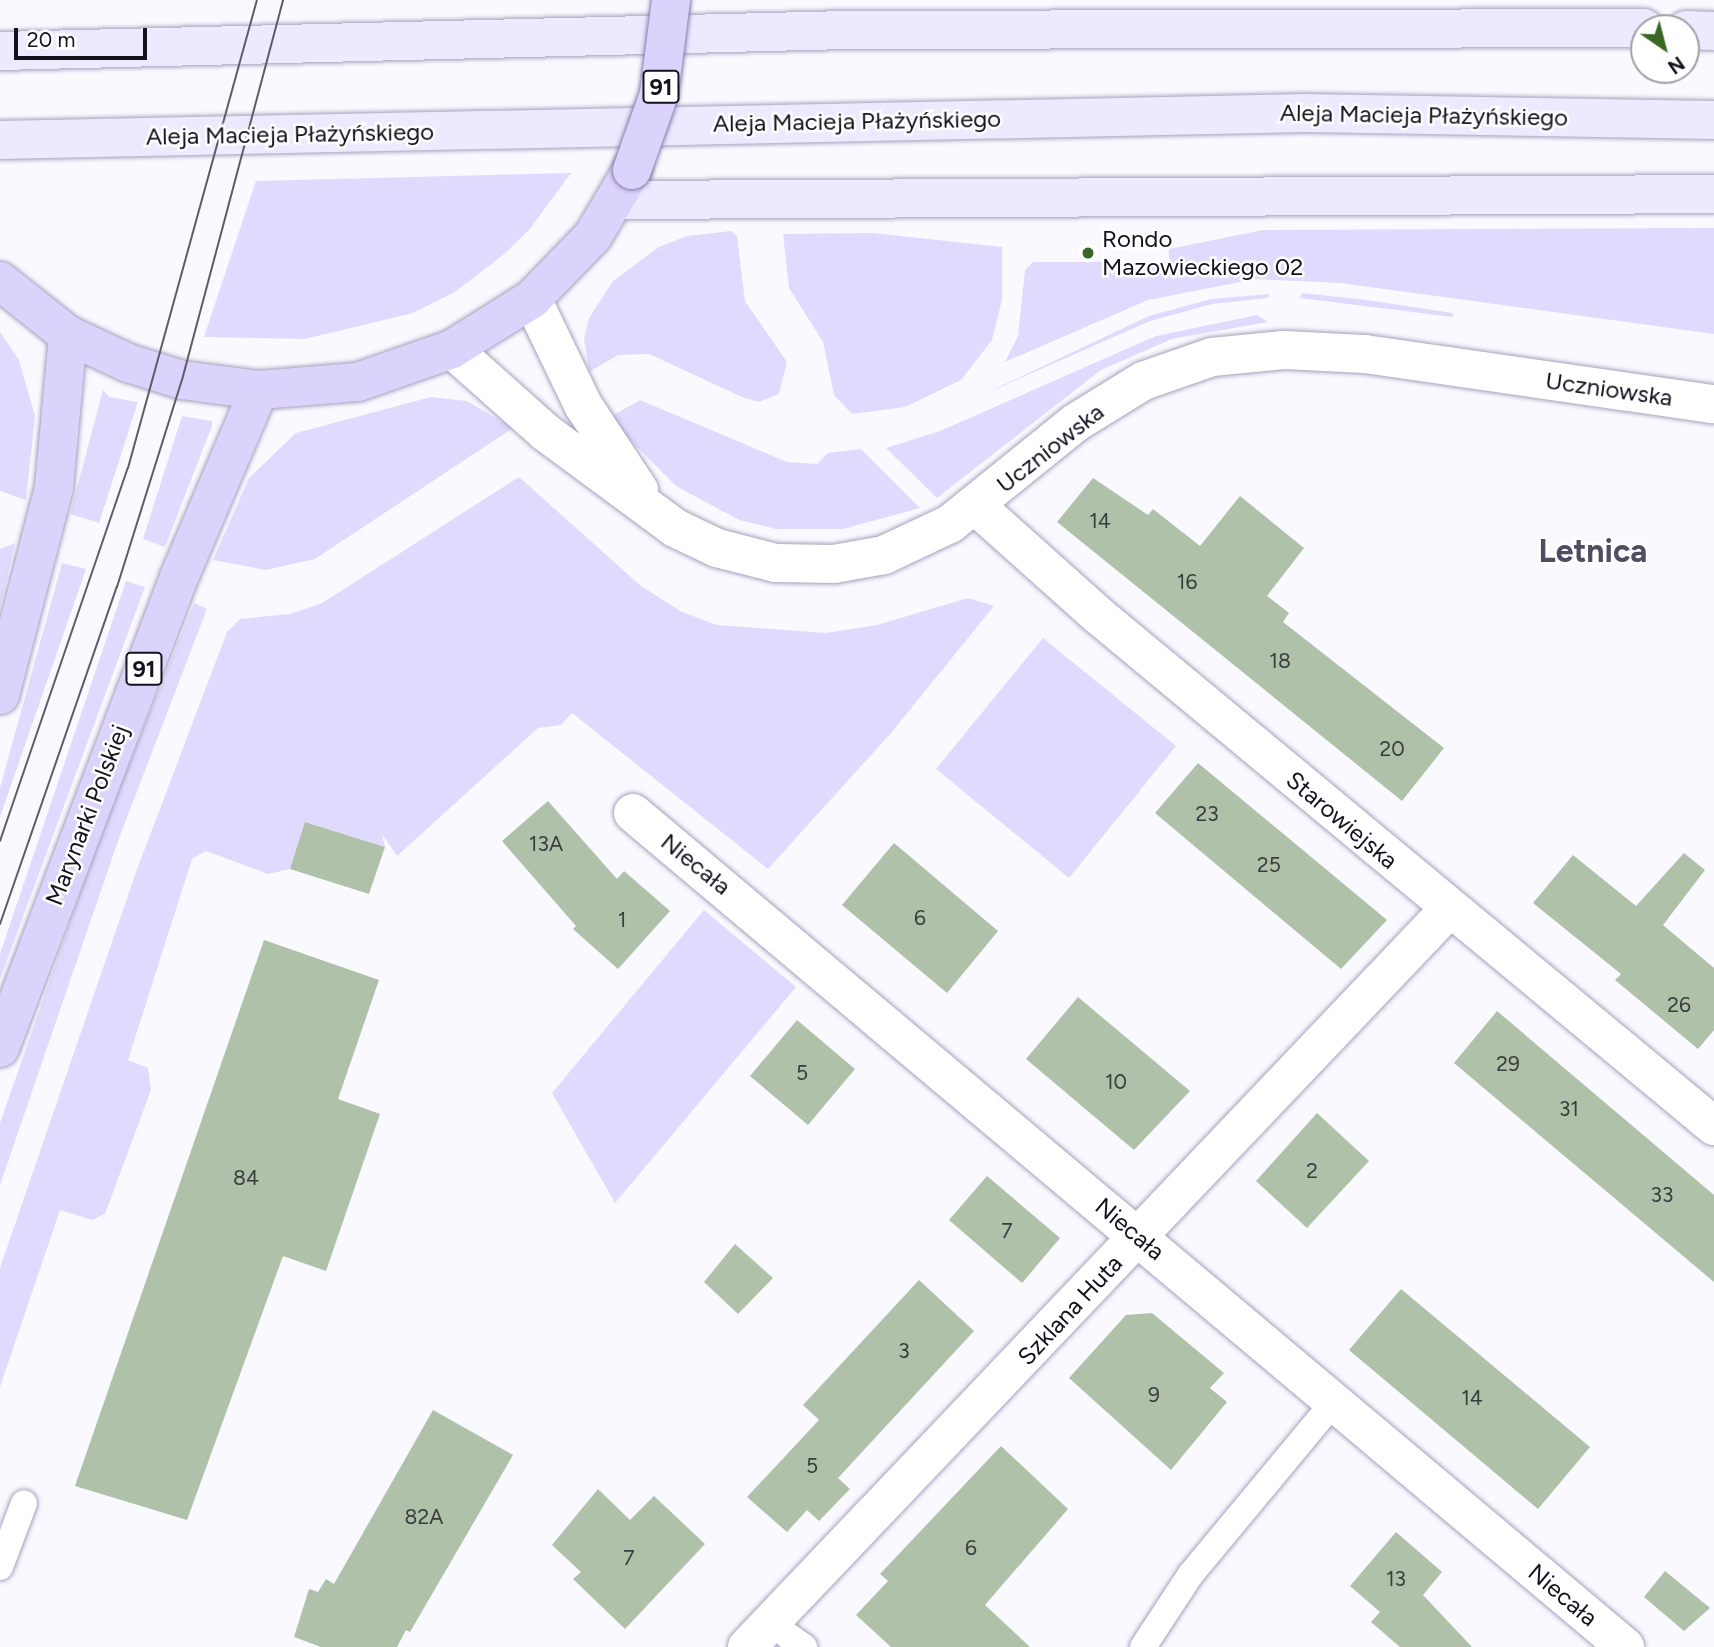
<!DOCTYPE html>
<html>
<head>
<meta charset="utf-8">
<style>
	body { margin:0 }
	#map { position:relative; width:1714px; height:1647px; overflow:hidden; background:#faf9ff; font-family:Figtree,sans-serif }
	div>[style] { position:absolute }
	.green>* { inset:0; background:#e1daff }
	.building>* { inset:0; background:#afc1a8 }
	.roads { filter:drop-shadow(0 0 2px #a6a1bc) drop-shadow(0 0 2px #a6a1bc) }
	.lane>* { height:26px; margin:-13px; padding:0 13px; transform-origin:13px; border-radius:13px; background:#fff }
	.street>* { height:38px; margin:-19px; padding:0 19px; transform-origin:19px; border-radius:19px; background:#fff }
	.secondary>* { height:38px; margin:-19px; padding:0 19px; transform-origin:19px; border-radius:19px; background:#ede9fe }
	.primary>* { height:38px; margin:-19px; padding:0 19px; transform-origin:19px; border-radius:19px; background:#dcd3fd }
	.tram>* { height:2px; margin:-1px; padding:0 1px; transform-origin:1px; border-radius:1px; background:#5e5c65 }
	.bridges { filter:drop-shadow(0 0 2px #867cad) drop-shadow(0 0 2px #867cad) }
	.primary-bridge>* { height:38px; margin:-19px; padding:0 19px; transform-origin:19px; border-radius:19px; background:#dcd3fd }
	.dots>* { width:19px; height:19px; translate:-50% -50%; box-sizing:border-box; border:4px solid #fff; border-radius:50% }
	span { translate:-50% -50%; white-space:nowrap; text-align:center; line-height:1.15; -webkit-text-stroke:5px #fff; paint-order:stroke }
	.number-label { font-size:21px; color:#3a3d3e }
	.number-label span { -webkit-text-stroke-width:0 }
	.shield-label span { padding:2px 5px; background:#fff; border:2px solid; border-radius:5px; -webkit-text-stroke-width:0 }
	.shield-label { font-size:23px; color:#13111b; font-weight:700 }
	.street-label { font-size:24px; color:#13111b }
	.poi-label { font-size:24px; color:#13111b }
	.left { translate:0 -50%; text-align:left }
	.district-label { font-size:32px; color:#514c64; font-weight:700 }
	.north { position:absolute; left:1630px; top:14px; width:70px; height:70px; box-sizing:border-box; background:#fff; border:2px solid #a1a0a4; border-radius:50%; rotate:145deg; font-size:19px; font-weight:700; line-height:28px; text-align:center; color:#13111b }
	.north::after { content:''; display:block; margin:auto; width:24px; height:32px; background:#3b6725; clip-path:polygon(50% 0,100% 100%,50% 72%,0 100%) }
	.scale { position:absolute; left:14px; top:28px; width:133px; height:32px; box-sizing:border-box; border:4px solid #13111b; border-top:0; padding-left:9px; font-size:21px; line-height:24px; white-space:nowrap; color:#13111b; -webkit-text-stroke:5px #fff; paint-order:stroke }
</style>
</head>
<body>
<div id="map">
	<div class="green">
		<i style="clip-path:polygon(571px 173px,529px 230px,503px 255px,455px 292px,413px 313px,305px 339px,204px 337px,256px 181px)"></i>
		<i style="clip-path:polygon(1714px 228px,1714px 334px,1340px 283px,1256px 279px,1148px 300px,1005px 362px,1018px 336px,1025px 270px,1033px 262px,1169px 262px,1169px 249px,1263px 230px)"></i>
		<i style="clip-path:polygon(731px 231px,737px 236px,745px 301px,787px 362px,779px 394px,759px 402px,744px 398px,649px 354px,618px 355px,589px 372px,584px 338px,589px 318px,613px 281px,659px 247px,687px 236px)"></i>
		<i style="clip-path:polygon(873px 233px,1002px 247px,1002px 300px,992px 340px,961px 380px,905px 407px,852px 414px,834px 395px,823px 342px,789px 288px,783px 234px)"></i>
		<i style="clip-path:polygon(1302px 293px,1367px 300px,1453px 313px,1453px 317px,1300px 298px)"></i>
		<i style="clip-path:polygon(1269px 294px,1268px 298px,1212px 304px,1150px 321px,980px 396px,1149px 316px,1211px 299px)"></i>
		<i style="clip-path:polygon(1257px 315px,1268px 322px,1172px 339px,1101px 370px,937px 498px,886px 448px,940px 431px,1156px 336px)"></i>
		<i style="clip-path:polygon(0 332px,19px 360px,35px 416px,26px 500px,0 491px)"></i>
		<i style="clip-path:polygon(103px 390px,109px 397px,138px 402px,99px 523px,70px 514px)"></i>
		<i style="clip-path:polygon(431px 397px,467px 401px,513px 428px,315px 559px,266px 570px,213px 560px,249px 478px,296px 433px)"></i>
		<i style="clip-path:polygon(640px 400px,787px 462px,817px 464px,828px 453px,861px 449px,920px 508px,843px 529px,776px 529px,739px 520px,676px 486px,625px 435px,612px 416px)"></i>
		<i style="clip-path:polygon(182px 416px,212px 421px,212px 426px,165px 547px,143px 539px)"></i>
		<i style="clip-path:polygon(519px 477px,641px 586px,682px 612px,717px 625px,826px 633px,877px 625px,968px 598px,994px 606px,891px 733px,768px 869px,572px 713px,561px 725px,538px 728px,397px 856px,382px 834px,385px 847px,306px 822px,290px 869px,268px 874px,206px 851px,192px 859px,128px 1060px,148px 1068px,151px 1090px,105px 1214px,92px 1220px,60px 1210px,0 1387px,0 1268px,136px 872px,227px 632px,240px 619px,290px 614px,322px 603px)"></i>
		<i style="clip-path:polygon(15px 543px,0 608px,0 549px)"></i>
		<i style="clip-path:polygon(62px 563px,86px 569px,0 817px,0 788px)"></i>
		<i style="clip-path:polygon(126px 581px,145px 587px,0 979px,0 954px)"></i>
		<i style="clip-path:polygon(194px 603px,207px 609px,118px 841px,0 1185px,0 1123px,101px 834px)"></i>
		<i style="clip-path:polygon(1043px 638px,1176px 746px,1069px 878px,936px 769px)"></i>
		<i style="clip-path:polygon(704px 910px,796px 987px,615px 1203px,552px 1093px)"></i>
	</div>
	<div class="building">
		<i style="clip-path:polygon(1093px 478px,1148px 515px,1153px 509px,1200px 546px,1240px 496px,1304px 548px,1267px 596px,1289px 613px,1283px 622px,1444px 748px,1402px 801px,1057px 522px)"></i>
		<i style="clip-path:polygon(1198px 763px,1387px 920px,1341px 969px,1155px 813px)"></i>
		<i style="clip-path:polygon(548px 801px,617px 879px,624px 871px,670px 911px,618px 969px,573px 929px,576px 926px,502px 841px)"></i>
		<i style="clip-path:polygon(305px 822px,385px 847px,369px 894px,290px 869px)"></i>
		<i style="clip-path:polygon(894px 843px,998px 931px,947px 993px,842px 905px)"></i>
		<i style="clip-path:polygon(1684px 853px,1705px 870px,1663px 925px,1714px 968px,1714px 1030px,1698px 1049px,1615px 980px,1621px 974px,1533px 903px,1573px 855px,1636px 906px)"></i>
		<i style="clip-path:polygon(264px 940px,379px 980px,338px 1099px,380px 1114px,326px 1271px,283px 1256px,187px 1520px,75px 1486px)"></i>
		<i style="clip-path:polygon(1078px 997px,1190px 1091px,1134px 1150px,1026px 1059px)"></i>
		<i style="clip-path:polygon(1497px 1011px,1714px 1195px,1714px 1282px,1454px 1063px)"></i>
		<i style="clip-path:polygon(797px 1020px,855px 1069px,808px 1125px,750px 1076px)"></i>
		<i style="clip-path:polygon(1317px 1113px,1369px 1161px,1307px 1228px,1256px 1181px)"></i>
		<i style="clip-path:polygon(987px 1176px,1060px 1238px,1022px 1283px,949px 1220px)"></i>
		<i style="clip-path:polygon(735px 1244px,773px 1278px,738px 1314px,704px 1282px)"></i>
		<i style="clip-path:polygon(919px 1280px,974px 1331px,838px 1478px,850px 1489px,819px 1521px,807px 1510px,787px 1532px,747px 1497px,819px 1420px,803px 1405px)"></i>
		<i style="clip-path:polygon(1401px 1289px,1590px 1447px,1538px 1509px,1349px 1350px)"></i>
		<i style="clip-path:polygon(1152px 1313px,1224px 1373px,1210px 1388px,1227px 1402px,1171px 1470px,1069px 1378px,1126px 1315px)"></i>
		<i style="clip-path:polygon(433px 1410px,513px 1455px,410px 1632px,406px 1630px,397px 1647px,321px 1647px,294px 1637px,309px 1589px,318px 1592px,326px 1579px,334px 1584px)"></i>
		<i style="clip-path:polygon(1001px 1446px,1068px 1509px,985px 1605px,1030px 1647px,891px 1647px,856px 1615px,888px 1581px,880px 1574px)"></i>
		<i style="clip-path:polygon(598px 1489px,630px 1520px,654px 1496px,705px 1544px,625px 1629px,573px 1579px,581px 1572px,552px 1545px)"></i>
		<i style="clip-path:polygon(1396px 1532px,1442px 1572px,1423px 1595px,1472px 1647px,1400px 1647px,1371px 1622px,1380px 1612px,1350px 1586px)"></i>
		<i style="clip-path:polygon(1665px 1571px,1710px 1608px,1684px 1631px,1644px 1597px)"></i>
	</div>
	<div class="roads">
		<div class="lane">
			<i style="left:0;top:1567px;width:68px;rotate:-69.4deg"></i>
			<i style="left:770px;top:1623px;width:42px;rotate:35.2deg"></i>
			<i style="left:1143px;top:1647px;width:87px;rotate:-56.7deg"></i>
			<i style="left:1191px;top:1574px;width:222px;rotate:-50.3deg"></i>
		</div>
		<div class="street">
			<i style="left:532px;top:299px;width:118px;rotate:64.3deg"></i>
			<i style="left:583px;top:405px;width:102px;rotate:56.6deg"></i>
			<i style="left:452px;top:349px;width:125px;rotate:41.7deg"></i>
			<i style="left:545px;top:432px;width:162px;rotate:36.4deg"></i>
			<i style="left:675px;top:528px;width:47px;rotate:25.5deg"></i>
			<i style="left:717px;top:548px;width:61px;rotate:14.3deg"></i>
			<i style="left:776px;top:563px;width:58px;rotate:1deg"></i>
			<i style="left:834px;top:564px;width:51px;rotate:-10.2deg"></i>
			<i style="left:884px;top:555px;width:73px;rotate:-25.2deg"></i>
			<i style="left:950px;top:524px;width:161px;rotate:-38.9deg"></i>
			<i style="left:1075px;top:423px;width:80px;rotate:-31.7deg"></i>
			<i style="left:1143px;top:381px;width:73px;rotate:-19.2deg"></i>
			<i style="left:1212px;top:357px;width:72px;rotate:-5.6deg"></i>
			<i style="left:1284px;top:350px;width:81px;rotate:2.8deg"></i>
			<i style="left:1365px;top:354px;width:353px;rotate:8.2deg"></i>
			<i style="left:976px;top:506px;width:165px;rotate:41.8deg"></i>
			<i style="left:1099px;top:616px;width:799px;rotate:39.67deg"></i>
			<i style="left:633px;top:813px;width:1296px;rotate:40.05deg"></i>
			<i style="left:747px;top:1647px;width:1017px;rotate:-46.43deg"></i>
		</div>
		<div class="secondary">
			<i style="left:1686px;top:30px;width:28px;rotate:2deg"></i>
			<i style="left:0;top:51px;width:849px;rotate:-1.42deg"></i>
			<i style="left:849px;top:30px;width:795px;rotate:-0.14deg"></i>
			<i style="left:0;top:140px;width:1306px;rotate:-1.18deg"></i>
			<i style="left:1306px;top:113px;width:408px;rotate:1deg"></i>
			<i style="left:619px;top:200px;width:1095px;rotate:-0.31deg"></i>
		</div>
		<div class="primary">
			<i style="left:0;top:281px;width:87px;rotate:38.5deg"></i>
			<i style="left:68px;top:335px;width:66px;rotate:25deg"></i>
			<i style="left:128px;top:363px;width:57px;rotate:17.5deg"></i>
			<i style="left:182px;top:380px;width:78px;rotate:7.4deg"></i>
			<i style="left:259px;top:390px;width:99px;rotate:-4.6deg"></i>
			<i style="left:358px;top:382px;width:100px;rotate:-19.3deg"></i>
			<i style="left:452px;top:349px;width:94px;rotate:-32deg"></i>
			<i style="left:532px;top:299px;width:88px;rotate:-45.9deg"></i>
			<i style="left:593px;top:236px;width:77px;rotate:-59.4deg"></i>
			<i style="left:0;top:695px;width:215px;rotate:-75.4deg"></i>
			<i style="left:54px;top:487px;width:153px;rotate:-84.7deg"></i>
			<i style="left:0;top:1048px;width:506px;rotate:-69.17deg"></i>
			<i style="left:180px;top:575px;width:201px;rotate:-66.9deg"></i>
		</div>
	</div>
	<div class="tram">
		<i style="left:0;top:841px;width:394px;rotate:-71.1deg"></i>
		<i style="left:128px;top:468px;width:485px;rotate:-74.6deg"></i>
		<i style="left:0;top:924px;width:357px;rotate:-70.9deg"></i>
		<i style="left:117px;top:587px;width:217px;rotate:-72.6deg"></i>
		<i style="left:182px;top:380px;width:393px;rotate:-75.1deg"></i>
	</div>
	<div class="bridges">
		<div class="primary-bridge">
			<i style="left:632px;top:170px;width:81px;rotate:-70.4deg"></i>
			<i style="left:659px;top:94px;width:95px;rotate:-82.7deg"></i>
		</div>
	</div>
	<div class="dots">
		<i style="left:1088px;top:253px;background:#3b6725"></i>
	</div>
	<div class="number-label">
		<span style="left:1100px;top:521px">14</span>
		<span style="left:1187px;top:582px">16</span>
		<span style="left:1280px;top:661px">18</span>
		<span style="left:1392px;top:749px">20</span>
		<span style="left:1207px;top:814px">23</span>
		<span style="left:546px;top:844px">13A</span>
		<span style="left:1269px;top:865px">25</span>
		<span style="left:920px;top:918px">6</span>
		<span style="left:622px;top:920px">1</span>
		<span style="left:1679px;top:1005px">26</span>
		<span style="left:1508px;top:1064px">29</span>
		<span style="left:802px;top:1073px">5</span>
		<span style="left:1116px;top:1082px">10</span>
		<span style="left:1569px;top:1109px">31</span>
		<span style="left:1312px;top:1171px">2</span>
		<span style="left:246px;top:1178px">84</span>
		<span style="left:1662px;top:1195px">33</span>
		<span style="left:1007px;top:1231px">7</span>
		<span style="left:904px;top:1351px">3</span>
		<span style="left:1154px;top:1395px">9</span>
		<span style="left:1472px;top:1398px">14</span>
		<span style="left:812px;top:1466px">5</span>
		<span style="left:424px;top:1517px">82A</span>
		<span style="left:971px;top:1548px">6</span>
		<span style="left:629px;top:1558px">7</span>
		<span style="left:1396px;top:1579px">13</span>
	</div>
	<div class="shield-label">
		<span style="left:661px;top:87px">91</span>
		<span style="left:144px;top:669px">91</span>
	</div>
	<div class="street-label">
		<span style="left:1424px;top:115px;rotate:1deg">Aleja Macieja Płażyńskiego</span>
		<span style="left:857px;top:121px;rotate:-1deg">Aleja Macieja Płażyńskiego</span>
		<span style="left:290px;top:134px;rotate:-1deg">Aleja Macieja Płażyńskiego</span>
		<span style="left:1609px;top:389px;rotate:8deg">Uczniowska</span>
		<span style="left:1050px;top:448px;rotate:-38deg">Uczniowska</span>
		<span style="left:87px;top:815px;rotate:-69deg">Marynarki Polskiej</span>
		<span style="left:1342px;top:820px;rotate:40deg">Starowiejska</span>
		<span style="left:696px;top:864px;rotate:39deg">Niecała</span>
		<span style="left:1130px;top:1229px;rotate:40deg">Niecała</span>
		<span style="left:1070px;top:1310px;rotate:-47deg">Szklana Huta</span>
		<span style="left:1563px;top:1595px;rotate:40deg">Niecała</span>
	</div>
	<div class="poi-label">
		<span class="left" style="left:1102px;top:253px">Rondo<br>Mazowieckiego 02</span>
	</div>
	<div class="district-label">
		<span style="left:1593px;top:551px">Letnica</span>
	</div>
	<div class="north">N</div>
	<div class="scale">20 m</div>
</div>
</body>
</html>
